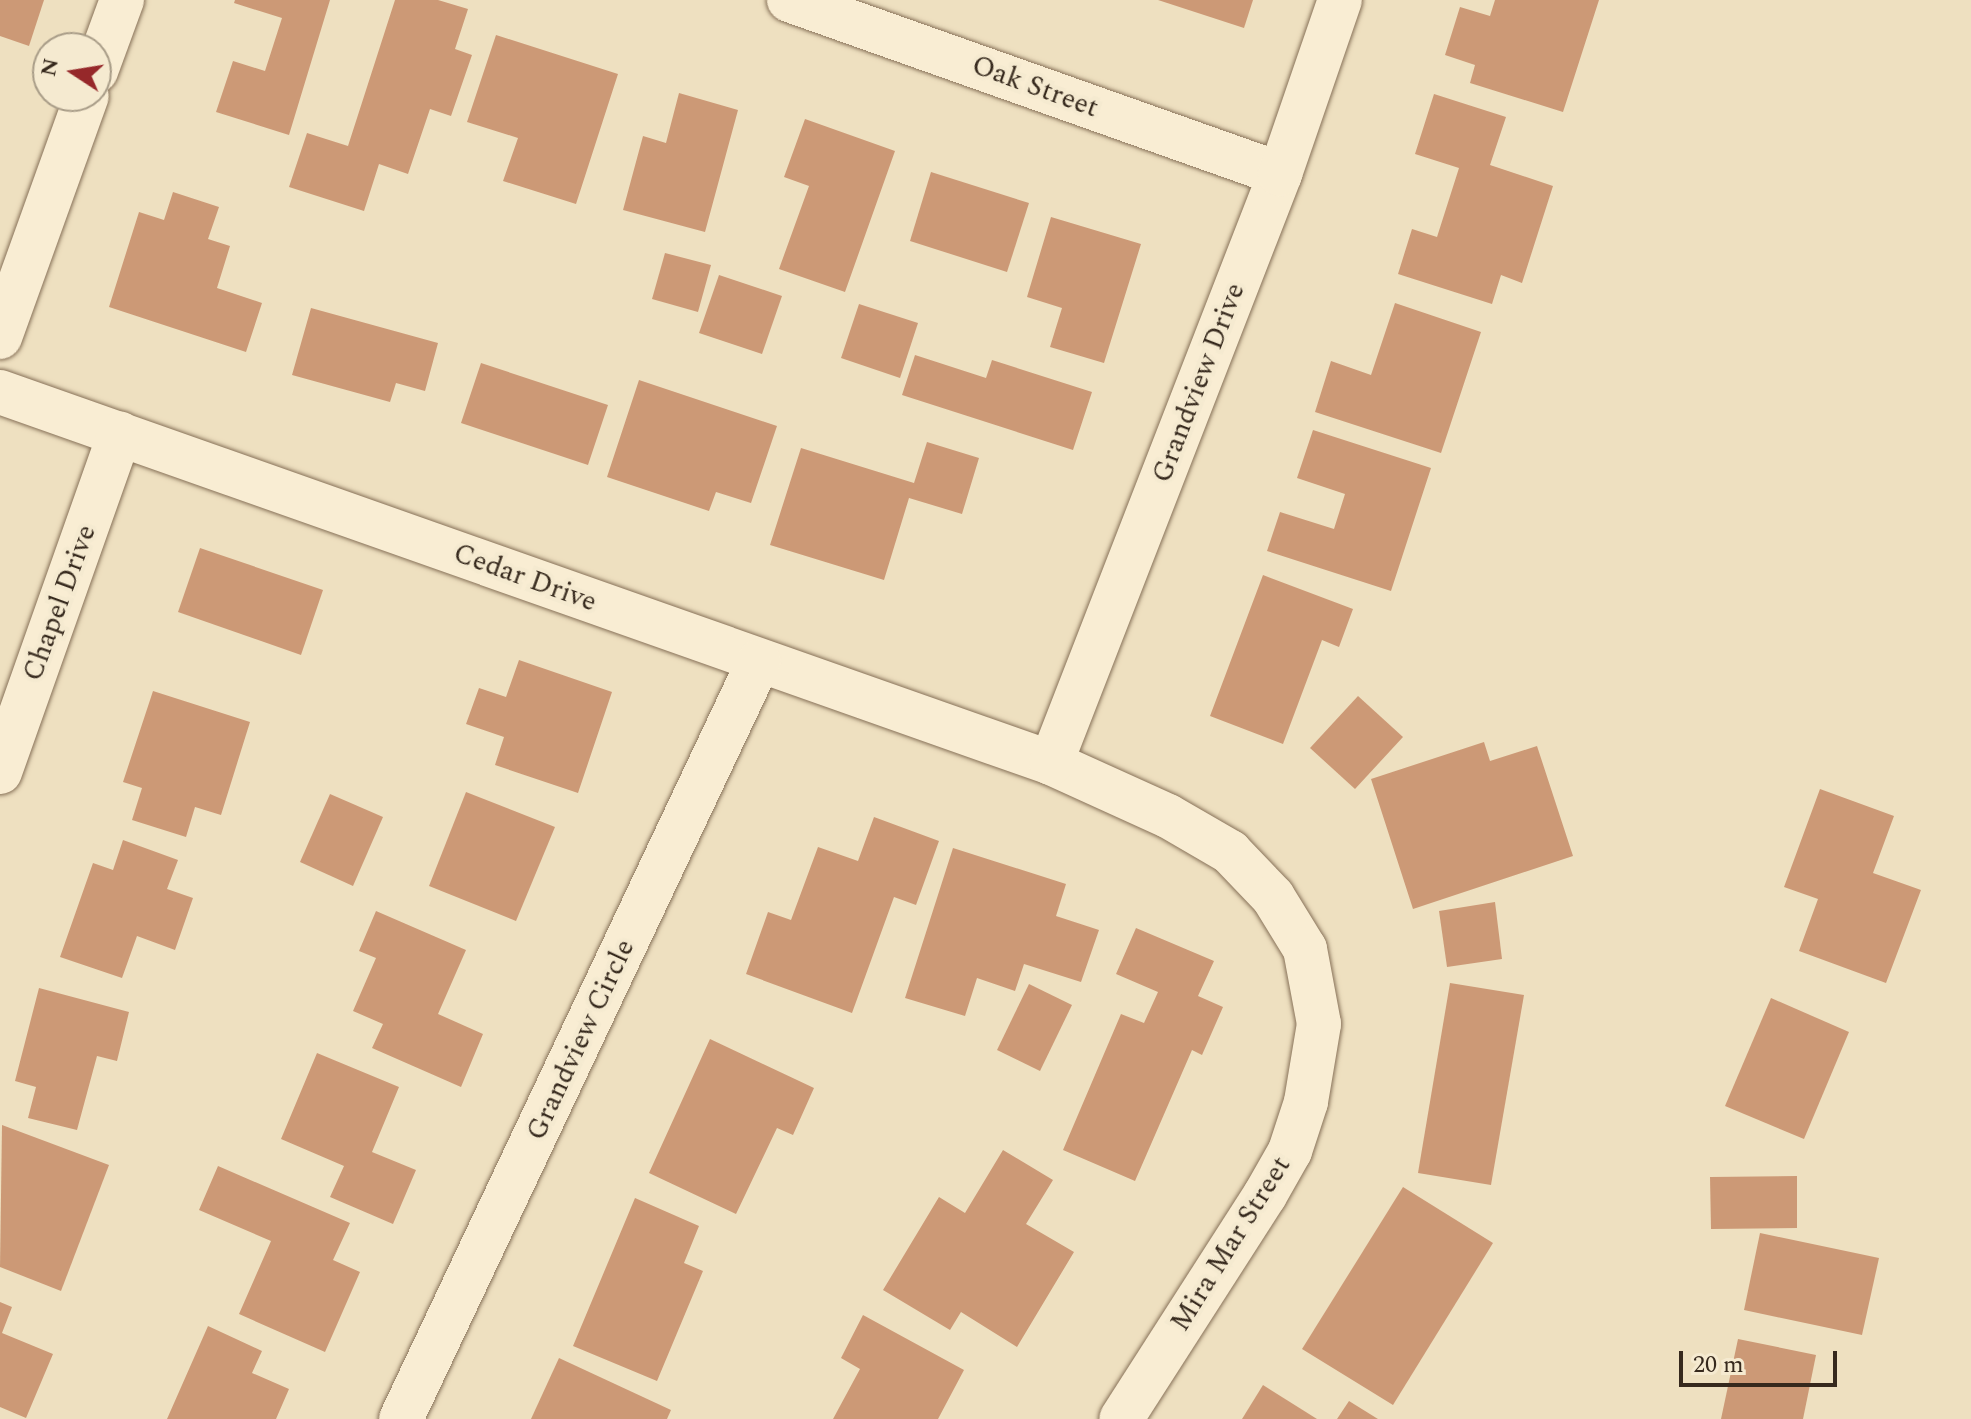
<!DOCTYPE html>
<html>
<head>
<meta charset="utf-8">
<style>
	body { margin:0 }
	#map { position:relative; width:1971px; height:1419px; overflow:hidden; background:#eee0c0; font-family:Spectral,serif }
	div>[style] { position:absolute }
	.building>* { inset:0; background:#cc9976 }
	.roads { filter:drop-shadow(0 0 2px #877158) drop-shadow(0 0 2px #877158) }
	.minor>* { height:44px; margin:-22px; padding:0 22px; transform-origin:22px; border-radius:22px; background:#f9edd3 }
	span { translate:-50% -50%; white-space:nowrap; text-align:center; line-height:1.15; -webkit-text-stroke:8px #f5ead0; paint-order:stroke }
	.street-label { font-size:28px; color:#36291d }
	.north { position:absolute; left:32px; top:32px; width:80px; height:80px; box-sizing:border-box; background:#f5ead0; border:2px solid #a99d88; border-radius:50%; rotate:282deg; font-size:22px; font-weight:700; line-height:32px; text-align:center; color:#36291d }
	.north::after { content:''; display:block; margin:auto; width:28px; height:36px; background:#96282a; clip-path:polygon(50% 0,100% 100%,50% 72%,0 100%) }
	.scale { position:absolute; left:1679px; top:1351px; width:158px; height:36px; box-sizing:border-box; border:4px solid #36291d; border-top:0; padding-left:10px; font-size:24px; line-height:28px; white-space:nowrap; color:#36291d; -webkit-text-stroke:6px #f5ead0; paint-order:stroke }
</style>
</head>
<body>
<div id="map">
	<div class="building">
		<i style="clip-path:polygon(0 0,44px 0,29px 46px,0 36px)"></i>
		<i style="clip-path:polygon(235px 0,330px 0,289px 135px,216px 112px,233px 61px,265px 71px,282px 18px,234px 3px)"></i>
		<i style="clip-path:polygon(395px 0,438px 0,468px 9px,455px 49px,472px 55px,451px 116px,430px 109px,408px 174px,379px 164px,364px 211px,289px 187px,307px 133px,348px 146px)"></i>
		<i style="clip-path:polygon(1158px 0,1253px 0,1244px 28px)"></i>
		<i style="clip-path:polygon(1495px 0,1599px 0,1563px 112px,1470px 83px,1475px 65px,1445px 55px,1460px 7px,1490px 16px)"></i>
		<i style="clip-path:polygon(496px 35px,618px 74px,576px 204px,503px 181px,518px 138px,467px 122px)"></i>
		<i style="clip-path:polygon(679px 93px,738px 110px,705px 232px,623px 210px,643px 136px,666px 143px)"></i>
		<i style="clip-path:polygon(1434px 94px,1506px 117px,1490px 165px,1553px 186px,1522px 283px,1501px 275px,1492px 304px,1398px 274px,1412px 229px,1437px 237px,1459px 168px,1415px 154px)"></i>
		<i style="clip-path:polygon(805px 119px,895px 151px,845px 292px,779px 269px,809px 186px,784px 177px)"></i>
		<i style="clip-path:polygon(931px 172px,1029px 203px,1007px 272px,910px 241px)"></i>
		<i style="clip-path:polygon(173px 192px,219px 207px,208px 239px,230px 246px,217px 288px,262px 303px,246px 352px,109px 307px,139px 212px,164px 220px)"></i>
		<i style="clip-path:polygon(1051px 217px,1141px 244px,1104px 363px,1050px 347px,1062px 308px,1027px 297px)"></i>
		<i style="clip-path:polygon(665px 253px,711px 265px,698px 312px,652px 299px)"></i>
		<i style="clip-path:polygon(719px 275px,782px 296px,762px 354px,699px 333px)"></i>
		<i style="clip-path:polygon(1395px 303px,1481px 332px,1441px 453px,1315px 412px,1331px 361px,1371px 375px)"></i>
		<i style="clip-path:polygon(859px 304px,918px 323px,900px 378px,841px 358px)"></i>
		<i style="clip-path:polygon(311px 308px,438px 343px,425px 391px,396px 383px,390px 402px,292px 375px)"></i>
		<i style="clip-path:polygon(915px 355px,986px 378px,992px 360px,1092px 392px,1073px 450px,902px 395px)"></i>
		<i style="clip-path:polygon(481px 363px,608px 405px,588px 465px,461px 423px)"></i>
		<i style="clip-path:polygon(639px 380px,777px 426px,751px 503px,716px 492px,709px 511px,607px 477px)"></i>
		<i style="clip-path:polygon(1313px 430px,1431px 468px,1391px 591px,1267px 551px,1280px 512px,1334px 529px,1345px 494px,1297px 478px)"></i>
		<i style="clip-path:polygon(927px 442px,979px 458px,962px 514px,909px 498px,884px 580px,770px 545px,801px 448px,914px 483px)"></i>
		<i style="clip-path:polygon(200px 548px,323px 590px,301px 655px,178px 612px)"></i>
		<i style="clip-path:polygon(1263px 575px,1353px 609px,1339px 647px,1322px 640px,1283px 744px,1210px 716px)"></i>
		<i style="clip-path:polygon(519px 660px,612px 692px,578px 793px,495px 765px,504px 737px,466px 724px,479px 688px,506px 697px)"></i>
		<i style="clip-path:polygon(153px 691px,250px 722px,221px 815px,195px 807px,186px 837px,132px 820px,142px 788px,123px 782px)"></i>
		<i style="clip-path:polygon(1358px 696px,1403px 737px,1355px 789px,1310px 748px)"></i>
		<i style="clip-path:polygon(1484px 742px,1490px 761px,1537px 746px,1573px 856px,1413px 909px,1371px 779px)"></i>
		<i style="clip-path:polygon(1820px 789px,1894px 816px,1873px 873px,1921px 890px,1886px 983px,1799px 951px,1818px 899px,1784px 887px)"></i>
		<i style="clip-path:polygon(466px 792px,555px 827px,516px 921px,429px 886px)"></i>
		<i style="clip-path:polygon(330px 794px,383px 817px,353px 886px,300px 862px)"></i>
		<i style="clip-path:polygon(874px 817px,939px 841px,916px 905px,894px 897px,852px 1013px,746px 974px,768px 912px,791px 920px,818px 847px,858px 861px)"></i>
		<i style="clip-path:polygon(123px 840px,178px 860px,167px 889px,193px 898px,175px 950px,137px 936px,122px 978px,60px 957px,93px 863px,113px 870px)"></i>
		<i style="clip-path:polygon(953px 848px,1066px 884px,1056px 916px,1099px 930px,1081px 982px,1024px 964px,1015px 991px,977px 978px,965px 1016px,905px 998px)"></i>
		<i style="clip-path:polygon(1495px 902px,1502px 959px,1447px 967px,1439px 911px)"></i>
		<i style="clip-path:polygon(376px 911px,466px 950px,438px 1014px,483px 1034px,461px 1087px,372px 1048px,383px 1024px,353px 1011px,376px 958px,359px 951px)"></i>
		<i style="clip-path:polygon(1136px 928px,1214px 961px,1198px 996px,1223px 1007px,1202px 1055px,1192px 1050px,1135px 1181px,1063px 1150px,1121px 1014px,1144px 1023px,1158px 992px,1116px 974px)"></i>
		<i style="clip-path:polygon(1450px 983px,1524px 995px,1491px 1185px,1418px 1173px)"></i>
		<i style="clip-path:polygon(1029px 984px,1072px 1005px,1040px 1071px,997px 1050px)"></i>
		<i style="clip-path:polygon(39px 988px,129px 1012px,117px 1061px,97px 1056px,77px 1130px,28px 1118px,36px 1087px,15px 1081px)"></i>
		<i style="clip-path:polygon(1771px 998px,1849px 1032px,1804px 1139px,1725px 1106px)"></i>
		<i style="clip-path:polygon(710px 1039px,814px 1088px,793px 1135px,777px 1128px,736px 1214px,649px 1173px)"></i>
		<i style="clip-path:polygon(317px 1053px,399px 1087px,372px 1152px,416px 1170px,393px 1224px,330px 1197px,344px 1166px,281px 1139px)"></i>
		<i style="clip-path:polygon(2px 1125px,109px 1165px,61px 1291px,0 1267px)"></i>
		<i style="clip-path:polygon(1003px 1150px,1053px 1180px,1026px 1224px,1074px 1252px,1017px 1347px,961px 1312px,950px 1330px,883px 1290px,939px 1197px,965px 1213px)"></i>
		<i style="clip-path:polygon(218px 1166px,350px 1223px,333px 1260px,360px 1272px,325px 1352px,239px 1314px,271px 1241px,199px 1210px)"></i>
		<i style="clip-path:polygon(1797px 1176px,1797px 1228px,1711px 1229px,1710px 1177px)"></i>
		<i style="clip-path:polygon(1403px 1187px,1493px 1243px,1393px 1405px,1302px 1349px)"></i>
		<i style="clip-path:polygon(635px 1198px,699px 1226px,684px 1263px,703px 1271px,657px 1381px,573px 1346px)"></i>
		<i style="clip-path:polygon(1760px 1233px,1879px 1258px,1862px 1335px,1744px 1310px)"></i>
		<i style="clip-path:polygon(0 1302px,12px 1307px,2px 1333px,53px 1354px,26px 1418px,0 1407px)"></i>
		<i style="clip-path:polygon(863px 1315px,964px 1370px,938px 1419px,833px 1419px,860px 1369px,841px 1358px)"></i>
		<i style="clip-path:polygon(208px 1326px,262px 1351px,252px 1373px,289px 1389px,276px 1419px,167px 1419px)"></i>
		<i style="clip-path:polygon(1738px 1339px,1816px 1355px,1803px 1419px,1721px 1419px)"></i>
		<i style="clip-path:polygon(559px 1358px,671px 1410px,667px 1419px,531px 1419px)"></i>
		<i style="clip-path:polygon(1263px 1385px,1317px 1419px,1242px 1419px)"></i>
		<i style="clip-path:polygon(1349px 1401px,1378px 1419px,1337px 1419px)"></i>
	</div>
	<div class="roads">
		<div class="minor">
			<i style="left:789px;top:0;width:521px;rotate:19.51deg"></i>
			<i style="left:96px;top:71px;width:76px;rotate:-69.9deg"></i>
			<i style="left:0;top:337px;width:256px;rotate:-70.2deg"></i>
			<i style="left:0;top:392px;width:1115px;rotate:19.44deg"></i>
			<i style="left:1051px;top:763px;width:128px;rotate:24.4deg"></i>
			<i style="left:1168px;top:816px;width:72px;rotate:30.1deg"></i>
			<i style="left:1230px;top:852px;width:62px;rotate:46.3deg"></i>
			<i style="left:1273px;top:897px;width:61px;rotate:58.4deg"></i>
			<i style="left:1305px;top:949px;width:76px;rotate:79.4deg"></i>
			<i style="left:1319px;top:1024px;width:79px;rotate:99.5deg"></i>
			<i style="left:1306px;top:1102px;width:52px;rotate:108.1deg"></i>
			<i style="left:1290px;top:1151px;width:51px;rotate:119.6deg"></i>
			<i style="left:1265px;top:1195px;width:266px;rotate:122.7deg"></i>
			<i style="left:1051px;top:763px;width:632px;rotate:-68.75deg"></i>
			<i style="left:1280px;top:174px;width:184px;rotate:-71deg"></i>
			<i style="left:0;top:772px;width:359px;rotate:-70.5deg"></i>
			<i style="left:401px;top:1419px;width:838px;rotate:-64.72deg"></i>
		</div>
	</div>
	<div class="street-label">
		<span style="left:1035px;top:87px;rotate:20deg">Oak Street</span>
		<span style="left:1199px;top:383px;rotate:-69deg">Grandview Drive</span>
		<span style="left:525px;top:578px;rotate:20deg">Cedar Drive</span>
		<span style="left:60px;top:603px;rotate:-70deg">Chapel Drive</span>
		<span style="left:581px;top:1040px;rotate:-65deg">Grandview Circle</span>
		<span style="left:1231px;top:1244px;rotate:-58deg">Mira Mar Street</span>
	</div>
	<div class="north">N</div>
	<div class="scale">20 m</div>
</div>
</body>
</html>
